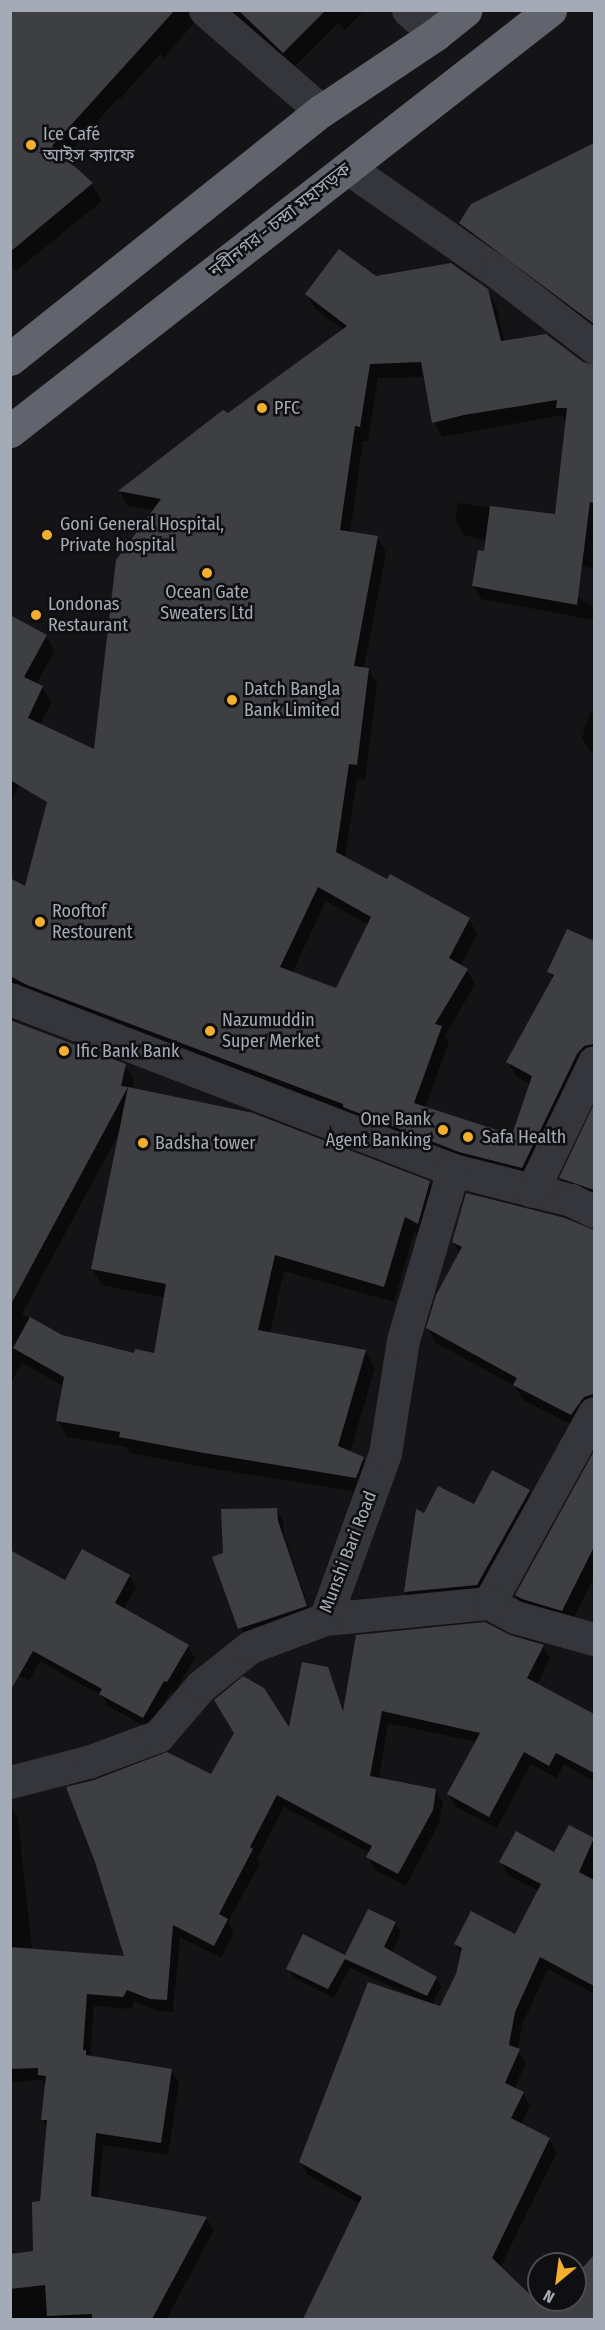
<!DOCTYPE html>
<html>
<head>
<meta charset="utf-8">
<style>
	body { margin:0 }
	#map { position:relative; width:605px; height:2330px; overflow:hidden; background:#141416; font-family:"Fira Sans Condensed","Noto Sans Bengali",sans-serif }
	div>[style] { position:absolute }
	.shadow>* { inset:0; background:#0007 }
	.building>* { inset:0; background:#3e3f43 }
	.street>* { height:33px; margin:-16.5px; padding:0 16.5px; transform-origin:16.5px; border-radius:16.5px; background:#35363b }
	.highway>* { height:33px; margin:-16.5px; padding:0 16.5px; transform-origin:16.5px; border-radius:16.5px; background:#61646c }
	.dots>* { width:16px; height:16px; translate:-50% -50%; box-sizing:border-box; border:3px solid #0f0f11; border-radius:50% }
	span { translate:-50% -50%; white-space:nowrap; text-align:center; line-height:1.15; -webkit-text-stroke:5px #0f0f11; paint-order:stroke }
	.poi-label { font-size:18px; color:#a5abb6 }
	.left { translate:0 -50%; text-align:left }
	.right { translate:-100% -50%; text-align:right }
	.street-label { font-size:18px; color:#a5abb6 }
	.frame { position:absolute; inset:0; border:12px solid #a5abb6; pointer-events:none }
	.north { position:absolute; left:527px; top:2252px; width:60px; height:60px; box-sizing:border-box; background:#0f0f11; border:2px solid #4b4d53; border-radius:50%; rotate:209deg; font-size:16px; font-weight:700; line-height:24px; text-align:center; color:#a5abb6 }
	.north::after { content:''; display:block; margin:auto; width:21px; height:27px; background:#f3af2e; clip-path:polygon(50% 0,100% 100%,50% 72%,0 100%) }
</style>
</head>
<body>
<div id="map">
	<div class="shadow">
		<i style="clip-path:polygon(10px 10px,205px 10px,164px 58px,160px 54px,120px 99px,119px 97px,64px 159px,92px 184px,102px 201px,16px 271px,10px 266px)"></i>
		<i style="clip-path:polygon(230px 10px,365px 10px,345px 30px,338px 23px,293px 68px)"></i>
		<i style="clip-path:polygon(594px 145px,594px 206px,584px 200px,594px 224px,594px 331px,469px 238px,461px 223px,472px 205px)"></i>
		<i style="clip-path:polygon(evenodd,376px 278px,487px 290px,496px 305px,505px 342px,594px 367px,594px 569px,489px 542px,594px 607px,594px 620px,481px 599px,473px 586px,487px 541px,464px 535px,455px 520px,458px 503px,556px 516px,567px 423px,562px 415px,442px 437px,434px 422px,425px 377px,378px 378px,368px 441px,363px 441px,350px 533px,377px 537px,386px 552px,364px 669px,368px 669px,377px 684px,365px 780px,357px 779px,345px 858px,469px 919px,477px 934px,460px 966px,467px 970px,475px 985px,445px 1035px,449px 1042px,425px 1108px,513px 1137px,531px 1085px,517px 1077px,508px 1062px,554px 980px,549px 972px,568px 931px,594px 942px,594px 1060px,531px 1182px,10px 997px,10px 880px,26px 888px,95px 752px,154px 510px,128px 506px,120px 492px,223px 412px,228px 415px,344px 330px,315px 309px,307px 294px,376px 278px,326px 901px,369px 925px,337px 990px,292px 973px,326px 901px)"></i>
		<i style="clip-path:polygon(10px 617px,46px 636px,55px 651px,36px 684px,42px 687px,51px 702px,38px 730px,42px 737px,10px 804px)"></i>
		<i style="clip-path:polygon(590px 712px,594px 713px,594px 752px,590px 751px,582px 738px)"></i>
		<i style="clip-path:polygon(evenodd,10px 1021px,125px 1065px,134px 1080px,131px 1090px,429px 1182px,439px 1199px,427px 1239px,414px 1232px,394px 1302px,284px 1271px,270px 1334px,365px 1351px,375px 1368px,350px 1453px,363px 1458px,372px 1475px,365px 1493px,214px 1469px,130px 1453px,126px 1447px,67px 1437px,58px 1421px,64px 1387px,22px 1363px,10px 1385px,10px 1021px,119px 1133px,92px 1269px,102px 1285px,165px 1298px,155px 1355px,135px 1355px,61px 1336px,22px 1314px,119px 1133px)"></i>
		<i style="clip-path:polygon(594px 1108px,594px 1202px,569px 1192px,561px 1178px)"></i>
		<i style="clip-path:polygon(586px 1230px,594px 1231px,594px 1411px,580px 1429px,523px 1400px,515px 1386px,436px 1343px,428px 1328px,460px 1254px,453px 1241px)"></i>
		<i style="clip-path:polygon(594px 1454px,594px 1578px,570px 1625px,525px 1610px,516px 1595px)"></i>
		<i style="clip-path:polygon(529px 1491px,536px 1503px,484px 1597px,412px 1604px,405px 1592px,418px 1512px,424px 1515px,475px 1506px)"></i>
		<i style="clip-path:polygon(276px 1509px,283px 1521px,284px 1534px,312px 1618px,246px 1640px,214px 1558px,224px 1554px)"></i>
		<i style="clip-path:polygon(129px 1576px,136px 1587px,123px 1610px,188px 1647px,195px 1658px,174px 1693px,171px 1691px,150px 1729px,108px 1706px,102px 1696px,40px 1661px,29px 1681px,10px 1671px,66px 1582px)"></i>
		<i style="clip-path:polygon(509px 1636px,543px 1646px,550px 1658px,537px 1685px,593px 1715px,594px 1712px,594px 1781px,564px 1764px,557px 1778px,531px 1764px,497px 1828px,456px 1807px,449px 1794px,476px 1742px,388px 1723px,379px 1779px,435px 1790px,443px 1803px,439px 1823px,406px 1886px,375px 1870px,368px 1857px,370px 1853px,284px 1807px,257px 1859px,260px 1863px,228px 1922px,234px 1933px,221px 1958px,180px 1937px,173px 2012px,158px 2011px,134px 2001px,131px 2009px,94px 2006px,90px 2057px,171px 2070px,179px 2083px,168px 2155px,103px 2145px,98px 2199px,206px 2218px,214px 2230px,166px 2320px,10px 2320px,10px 2256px,35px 2253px,48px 2129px,42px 2119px,46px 2087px,42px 2080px,10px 2082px,10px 1806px,18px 1818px,32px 1950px,126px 1958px,212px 1776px,290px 1731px,327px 1668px,344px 1710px)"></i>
		<i style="clip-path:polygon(569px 1827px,594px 1840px,594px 1994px,548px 1969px,522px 2025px,517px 2050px,526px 2063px,514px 2089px,523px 2093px,530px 2106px,521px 2125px,549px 2139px,557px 2152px,500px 2268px,544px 2310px,554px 2300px,575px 2300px,575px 2278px,594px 2257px,594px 2320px,314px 2320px,309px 2310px,360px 2204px,308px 2175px,300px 2162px,414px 1997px,350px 1968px,334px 1998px,294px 1978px,288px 1969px,346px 1957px,395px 1923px,401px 1933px,391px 1953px,436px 1978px,441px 1987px,432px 2005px,441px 2008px,458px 1974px,462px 1955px,455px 1944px,515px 1936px,539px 1891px,508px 1875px,501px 1862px,555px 1854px)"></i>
	</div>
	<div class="building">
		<i style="clip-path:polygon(10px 10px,175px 10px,52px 146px,93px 183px,10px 252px)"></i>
		<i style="clip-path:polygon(238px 10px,326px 10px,283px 53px)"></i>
		<i style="clip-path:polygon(594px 143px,594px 324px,459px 223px,471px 204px)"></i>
		<i style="clip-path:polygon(evenodd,339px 249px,376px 276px,451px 263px,488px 289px,501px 341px,546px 334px,583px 362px,594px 365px,594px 503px,590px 502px,577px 605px,472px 586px,478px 550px,484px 551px,490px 506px,555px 514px,567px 408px,556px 408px,557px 400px,464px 415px,432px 423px,421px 362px,370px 364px,360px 427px,355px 426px,340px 530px,378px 536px,354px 666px,369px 668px,357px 765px,349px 764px,336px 852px,387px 879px,390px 874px,470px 918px,449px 958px,468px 969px,435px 1024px,442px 1026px,414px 1103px,512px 1135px,532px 1076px,506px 1062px,554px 975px,547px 972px,567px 929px,594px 941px,594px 1044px,584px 1046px,577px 1054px,522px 1168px,459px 1152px,343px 1107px,343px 1104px,27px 985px,10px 976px,10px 878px,25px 886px,47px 802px,10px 780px,10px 615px,47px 635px,24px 677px,43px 686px,28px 718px,94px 749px,116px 560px,161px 499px,118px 491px,223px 410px,228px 413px,347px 326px,305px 294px,339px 249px,318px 887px,371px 917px,336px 988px,280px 967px,318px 887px)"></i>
		<i style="clip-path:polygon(10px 1020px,126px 1064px,121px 1086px,128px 1087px,10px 1306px)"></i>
		<i style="clip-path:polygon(128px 1087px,253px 1113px,430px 1181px,418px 1224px,405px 1217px,384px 1287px,275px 1255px,258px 1330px,366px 1350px,338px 1446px,364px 1457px,356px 1478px,204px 1453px,119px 1437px,120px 1432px,56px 1421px,64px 1377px,13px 1348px,30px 1317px,62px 1335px,134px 1353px,135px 1349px,154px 1353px,166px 1284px,91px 1269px)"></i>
		<i style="clip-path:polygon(594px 1104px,594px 1190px,559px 1178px)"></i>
		<i style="clip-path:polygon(466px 1193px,565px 1218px,594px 1230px,594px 1394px,584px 1397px,571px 1415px,513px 1385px,517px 1378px,426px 1328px,436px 1295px,462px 1247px,452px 1242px)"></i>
		<i style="clip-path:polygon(594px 1451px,594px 1547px,562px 1611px,522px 1599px,515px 1595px)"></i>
		<i style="clip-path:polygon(492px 1470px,530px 1490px,477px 1585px,404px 1592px,416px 1509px,424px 1513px,438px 1486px,474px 1504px)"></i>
		<i style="clip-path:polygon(277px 1508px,278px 1521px,307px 1606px,238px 1629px,212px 1557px,223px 1553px,221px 1509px)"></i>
		<i style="clip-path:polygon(82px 1549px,130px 1575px,115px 1603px,189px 1645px,167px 1682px,164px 1681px,143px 1718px,99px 1694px,102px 1689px,33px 1651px,10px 1691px,10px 1550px,65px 1580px)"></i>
		<i style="clip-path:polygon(485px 1622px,510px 1635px,544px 1645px,527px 1678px,594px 1714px,594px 1773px,556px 1753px,549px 1766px,524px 1752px,489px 1817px,447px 1794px,480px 1733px,382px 1711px,370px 1776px,436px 1789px,433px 1810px,398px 1874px,366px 1857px,372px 1846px,277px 1795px,250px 1847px,253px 1849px,219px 1914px,228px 1919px,214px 1946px,173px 1925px,167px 2000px,150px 1999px,127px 1990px,123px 1997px,87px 1994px,83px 2050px,86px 2050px,86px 2055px,172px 2069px,161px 2143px,96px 2133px,91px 2196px,207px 2217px,152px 2319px,92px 2319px,92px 2314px,47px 2316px,45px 2285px,10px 2289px,10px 2254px,33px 2251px,32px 2202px,40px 2201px,47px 2120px,41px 2120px,46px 2076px,38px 2075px,38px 2068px,10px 2069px,10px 1947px,124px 1956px,95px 1862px,66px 1787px,94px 1780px,167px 1752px,211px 1774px,234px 1733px,214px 1700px,243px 1676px,264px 1688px,289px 1727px,302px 1662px,328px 1667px,343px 1711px,356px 1635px)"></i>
		<i style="clip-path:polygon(569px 1825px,594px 1838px,579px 1872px,594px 1880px,594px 1986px,540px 1957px,515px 2012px,509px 2045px,520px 2049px,505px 2083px,524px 2092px,511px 2118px,550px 2138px,492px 2258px,544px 2308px,552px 2300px,575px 2300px,575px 2276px,594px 2255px,594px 2319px,303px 2319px,362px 2197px,299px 2162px,368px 1982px,440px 2006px,456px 1974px,462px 1948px,454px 1944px,471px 1911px,515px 1934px,541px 1884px,499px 1862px,516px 1831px,554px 1852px)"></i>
		<i style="clip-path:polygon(368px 1909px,396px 1922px,384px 1947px,437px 1977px,427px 1996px,345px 1959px,328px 1989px,286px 1969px,303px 1934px,345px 1955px)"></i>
	</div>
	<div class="street">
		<i style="left:205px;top:10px;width:154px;rotate:41deg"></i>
		<i style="left:408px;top:10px;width:37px;rotate:41deg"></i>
		<i style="left:348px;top:168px;width:182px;rotate:34.9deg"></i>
		<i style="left:497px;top:272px;width:123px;rotate:37.7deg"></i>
		<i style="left:10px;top:999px;width:475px;rotate:21.1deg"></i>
		<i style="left:453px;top:1170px;width:122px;rotate:14.3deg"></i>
		<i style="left:571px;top:1200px;width:25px;rotate:26deg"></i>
		<i style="left:532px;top:1191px;width:143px;rotate:-64.3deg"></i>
		<i style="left:489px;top:1603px;width:217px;rotate:-61.1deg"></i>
		<i style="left:325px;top:1619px;width:165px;rotate:-5.6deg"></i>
		<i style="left:489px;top:1603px;width:30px;rotate:28deg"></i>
		<i style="left:515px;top:1617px;width:82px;rotate:15.6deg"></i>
		<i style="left:10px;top:1782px;width:81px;rotate:-14.4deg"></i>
		<i style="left:88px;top:1762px;width:75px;rotate:-20.4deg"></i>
		<i style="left:158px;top:1736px;width:66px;rotate:-49.3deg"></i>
		<i style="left:201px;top:1686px;width:63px;rotate:-38.5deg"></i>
		<i style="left:250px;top:1647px;width:80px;rotate:-20.5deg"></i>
		<i style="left:325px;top:1619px;width:177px;rotate:-70.1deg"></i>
		<i style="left:385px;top:1453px;width:114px;rotate:-80.9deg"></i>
		<i style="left:403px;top:1340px;width:177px;rotate:-73.6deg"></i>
	</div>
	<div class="highway">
		<i style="left:10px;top:359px;width:398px;rotate:-38.6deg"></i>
		<i style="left:321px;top:111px;width:138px;rotate:-33.8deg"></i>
		<i style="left:436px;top:34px;width:38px;rotate:-39deg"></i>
		<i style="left:10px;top:431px;width:685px;rotate:-37.94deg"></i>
	</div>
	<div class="dots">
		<i style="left:31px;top:145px;background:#f3af2e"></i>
		<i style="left:262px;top:408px;background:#f3af2e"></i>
		<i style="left:47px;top:535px;background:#f3af2e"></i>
		<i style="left:207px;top:573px;background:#f3af2e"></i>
		<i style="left:36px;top:615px;background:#f3af2e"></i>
		<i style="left:232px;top:700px;background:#f3af2e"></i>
		<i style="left:40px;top:922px;background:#f3af2e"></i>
		<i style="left:210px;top:1031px;background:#f3af2e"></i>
		<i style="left:64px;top:1051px;background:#f3af2e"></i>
		<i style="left:443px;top:1130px;background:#f3af2e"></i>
		<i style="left:468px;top:1137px;background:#f3af2e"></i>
		<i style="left:143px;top:1143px;background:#f3af2e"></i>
	</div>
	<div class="poi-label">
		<span class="left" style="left:43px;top:145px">Ice Café<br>আইস ক্যাফে</span>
		<span class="left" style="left:274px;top:408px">PFC</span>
		<span class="left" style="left:60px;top:535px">Goni General Hospital,<br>Private hospital</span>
		<span style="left:207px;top:603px">Ocean Gate<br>Sweaters Ltd</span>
		<span class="left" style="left:48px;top:615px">Londonas<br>Restaurant</span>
		<span class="left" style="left:244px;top:700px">Datch Bangla<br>Bank Limited</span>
		<span class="left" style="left:52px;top:922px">Rooftof<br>Restourent</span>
		<span class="left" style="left:222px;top:1031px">Nazumuddin<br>Super Merket</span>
		<span class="left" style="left:76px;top:1051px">Ific Bank Bank</span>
		<span class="right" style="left:431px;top:1130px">One Bank<br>Agent Banking</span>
		<span class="left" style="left:482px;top:1137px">Safa Health</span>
		<span class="left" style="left:155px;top:1143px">Badsha tower</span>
	</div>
	<div class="street-label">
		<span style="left:280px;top:220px;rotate:-38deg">নবীনগর - চন্দ্রা মহাসড়ক</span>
		<span style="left:348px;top:1552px;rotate:-69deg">Munshi Bari Road</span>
	</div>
	<div class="frame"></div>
	<div class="north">N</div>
</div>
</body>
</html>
